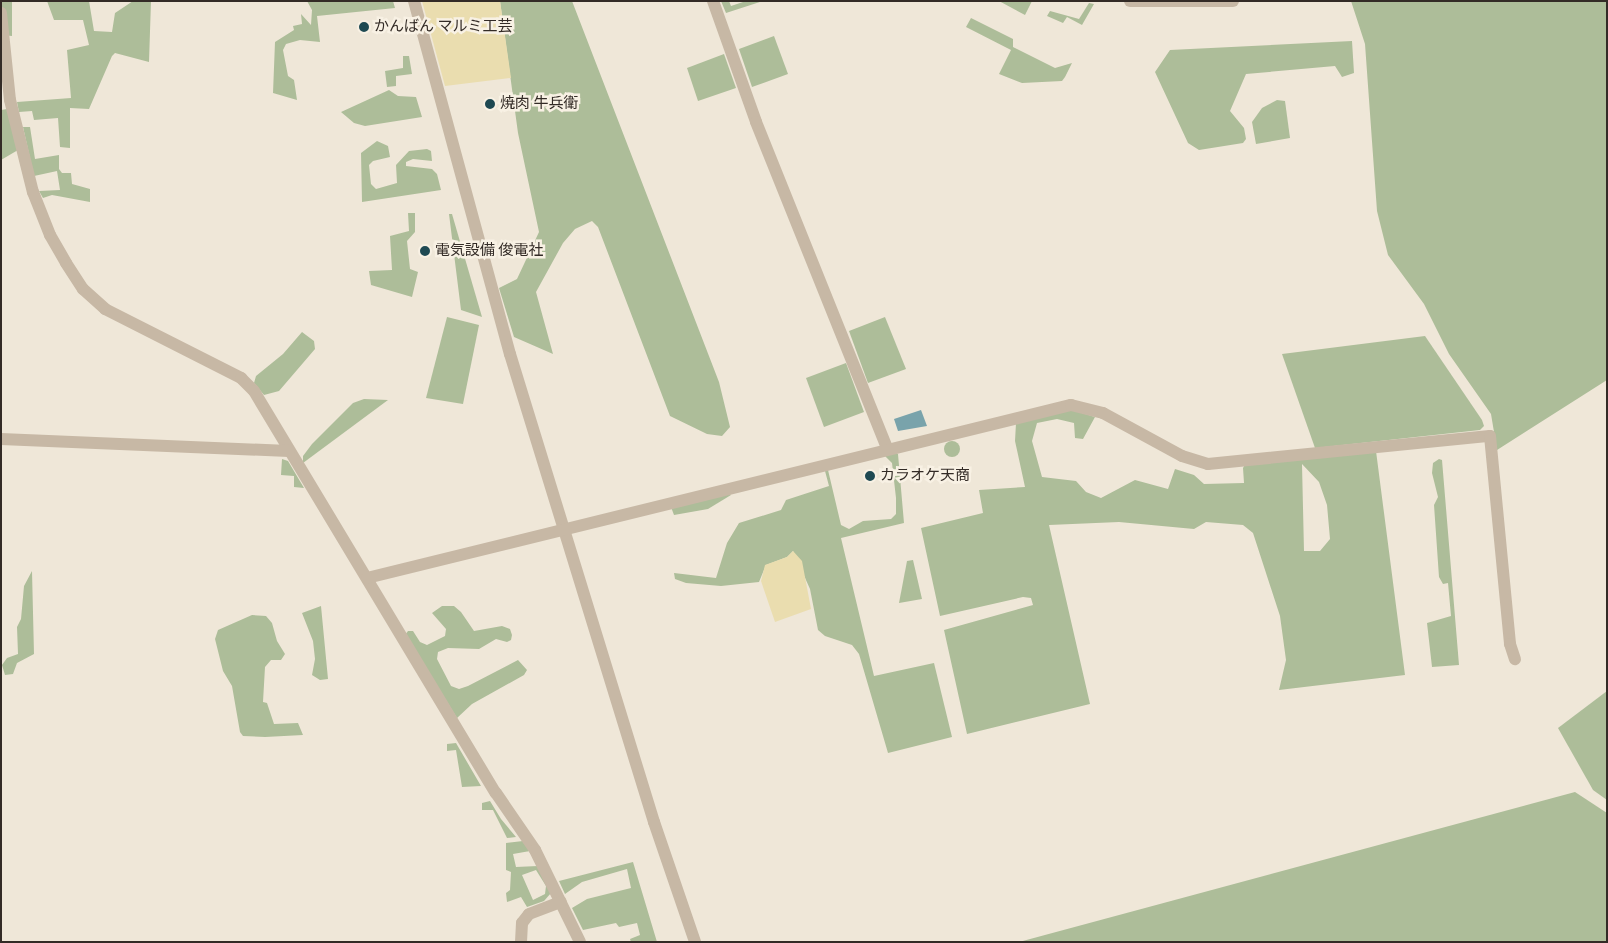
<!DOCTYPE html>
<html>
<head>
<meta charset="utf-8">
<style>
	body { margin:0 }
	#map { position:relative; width:1608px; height:943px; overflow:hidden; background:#efe7d8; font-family:"Fira Sans Condensed","Noto Sans JP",sans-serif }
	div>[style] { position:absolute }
	.green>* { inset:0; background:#adbd99 }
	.round { border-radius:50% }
	.sand>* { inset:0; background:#eaddaf }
	.water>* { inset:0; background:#79a3ab }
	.minor>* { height:12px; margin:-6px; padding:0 6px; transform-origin:6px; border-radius:6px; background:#c7b8a5 }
	.dots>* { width:14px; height:14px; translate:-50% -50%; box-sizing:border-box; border:2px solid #f8f1e4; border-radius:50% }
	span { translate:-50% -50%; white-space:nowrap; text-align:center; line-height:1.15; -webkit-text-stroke:5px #f8f1e4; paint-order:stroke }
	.poi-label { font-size:15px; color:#332b26 }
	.left { translate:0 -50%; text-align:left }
	.frame { position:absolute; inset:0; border:2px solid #332b26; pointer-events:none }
</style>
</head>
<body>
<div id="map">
	<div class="green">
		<i style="clip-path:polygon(1px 1px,12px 1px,12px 36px,1px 35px)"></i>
		<i style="clip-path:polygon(47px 1px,89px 1px,94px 31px,112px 32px,115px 13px,133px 1px,151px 1px,149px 62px,115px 53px,112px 56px,89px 109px,70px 108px,70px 148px,60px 147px,58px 118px,34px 120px,32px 111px,19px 112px,17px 102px,71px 98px,67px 50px,89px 45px,83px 20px,54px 20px)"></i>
		<i style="clip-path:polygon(307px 1px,393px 1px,395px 8px,317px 16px,320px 42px,300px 40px,286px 44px,283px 50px,288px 76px,294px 80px,297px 100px,273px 93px,275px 42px,294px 30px,293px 26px,302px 24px,301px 14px,311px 25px,312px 10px)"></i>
		<i style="clip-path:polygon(500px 1px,572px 1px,719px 382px,730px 427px,722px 436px,707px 434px,670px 416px,598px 227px,592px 221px,575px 229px,563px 243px,536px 292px,553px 354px,514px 337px,499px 288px,517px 279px,539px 232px,518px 133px)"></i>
		<i style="clip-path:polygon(721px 1px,729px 1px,731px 6px,746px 1px,763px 1px,726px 13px)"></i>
		<i style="clip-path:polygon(999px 1px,1014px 2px,1032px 1px,1025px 15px)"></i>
		<i style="clip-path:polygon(1351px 1px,1607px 1px,1607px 380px,1497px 450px,1491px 414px,1449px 354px,1424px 304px,1388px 255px,1377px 211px,1365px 44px)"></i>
		<i style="clip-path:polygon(1089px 3px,1094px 4px,1082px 25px,1067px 17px,1063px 23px,1047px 16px,1050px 11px,1079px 19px)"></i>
		<i style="clip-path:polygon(971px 18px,1013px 39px,1013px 47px,1055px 68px,1072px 63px,1065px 77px,1062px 81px,1022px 83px,999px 74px,1011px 50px,966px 27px)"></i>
		<i style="clip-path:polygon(774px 36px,788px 74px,752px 87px,739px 49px)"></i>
		<i style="clip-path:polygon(1352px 41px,1354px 73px,1342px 77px,1335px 66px,1246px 74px,1230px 111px,1244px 128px,1246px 139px,1243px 143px,1199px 150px,1188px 143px,1155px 72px,1170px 50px)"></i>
		<i style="clip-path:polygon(724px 54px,736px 88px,698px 101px,687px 68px)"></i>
		<i style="clip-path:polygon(403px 56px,409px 56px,412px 74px,396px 76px,396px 86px,387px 87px,385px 71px,403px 68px)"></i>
		<i style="clip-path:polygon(389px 90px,398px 96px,416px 97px,422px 117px,365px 126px,354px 123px,341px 112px)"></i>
		<i style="clip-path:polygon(1277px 100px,1285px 101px,1290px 138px,1256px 144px,1252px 122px,1262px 108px)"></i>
		<i style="clip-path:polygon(7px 109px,18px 150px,1px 160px,1px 110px)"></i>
		<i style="clip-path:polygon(23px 127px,30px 127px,35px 159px,59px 155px,59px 169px,62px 173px,71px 173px,72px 184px,90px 189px,90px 202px,52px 195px,43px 198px,39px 191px,60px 190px,57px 171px,34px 176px)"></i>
		<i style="clip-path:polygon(377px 141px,388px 146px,390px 157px,373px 161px,369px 165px,371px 184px,376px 189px,397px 183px,396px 165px,409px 151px,427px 149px,431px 151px,432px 161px,413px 159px,406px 162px,406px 166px,432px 169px,437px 174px,441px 190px,362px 202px,361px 153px)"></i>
		<i style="clip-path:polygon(408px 213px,415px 213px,415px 232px,407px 241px,410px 269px,418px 272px,412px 297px,371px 285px,369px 271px,392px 270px,390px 236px,409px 231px)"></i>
		<i style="clip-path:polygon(449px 214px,452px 214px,482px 317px,461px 310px)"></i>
		<i style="clip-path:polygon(447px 317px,479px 325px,463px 404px,426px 398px)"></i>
		<i style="clip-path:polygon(885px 317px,906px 369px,868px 383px,849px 331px)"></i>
		<i style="clip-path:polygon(302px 332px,314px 341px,315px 349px,279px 391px,264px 395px,254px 383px,256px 376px,283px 354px)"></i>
		<i style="clip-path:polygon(1425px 336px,1482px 420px,1484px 426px,1480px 430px,1315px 448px,1282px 354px)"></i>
		<i style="clip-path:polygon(846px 363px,864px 412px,824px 427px,806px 378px)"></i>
		<i style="clip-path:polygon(364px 399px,388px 400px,303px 463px,303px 456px,312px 444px,353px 403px)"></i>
		<i style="clip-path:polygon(evenodd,1069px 409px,1095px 417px,1083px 439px,1075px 438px,1074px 423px,1057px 419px,1037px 423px,1032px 441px,1042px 477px,1076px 481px,1086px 492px,1101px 498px,1135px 480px,1168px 489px,1175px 469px,1194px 475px,1204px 484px,1244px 483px,1243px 468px,1246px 463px,1376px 451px,1405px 675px,1279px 690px,1286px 660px,1280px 616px,1253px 533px,1243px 525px,1206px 522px,1194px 529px,1119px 522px,1049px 525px,1090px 704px,967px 734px,944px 630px,1033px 605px,1031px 598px,1023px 597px,940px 616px,921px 528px,983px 513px,979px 490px,1025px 487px,1015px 441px,1016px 423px,1069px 409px,1302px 464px,1319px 482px,1327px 505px,1330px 539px,1320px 551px,1304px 551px,1302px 464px)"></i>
		<i class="round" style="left:944px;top:441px;width:16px;height:16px"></i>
		<i style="clip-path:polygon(894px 452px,898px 454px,904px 523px,841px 538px,874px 676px,934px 663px,952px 737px,888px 753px,859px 654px,852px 645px,825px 636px,818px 630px,810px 589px,793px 551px,787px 557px,766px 565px,759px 582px,721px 586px,686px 583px,675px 579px,674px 573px,716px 578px,727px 543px,739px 523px,781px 510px,786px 500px,829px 486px,825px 471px,828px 470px,841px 525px,849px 529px,863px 521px,891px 519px,896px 514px,896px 498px,892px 463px,885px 456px)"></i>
		<i style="clip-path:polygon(282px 459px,288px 461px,304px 488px,294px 487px,294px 476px,281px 475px)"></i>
		<i style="clip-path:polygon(1439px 459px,1442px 460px,1459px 665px,1432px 667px,1427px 623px,1451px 616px,1448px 583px,1443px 584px,1439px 577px,1434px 505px,1438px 497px,1432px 473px,1433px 463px)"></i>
		<i style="clip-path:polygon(728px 492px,731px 495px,708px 509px,674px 515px,671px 507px)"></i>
		<i style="clip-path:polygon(913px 560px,922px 599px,899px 603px,907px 561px)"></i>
		<i style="clip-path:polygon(32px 571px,34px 654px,17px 663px,13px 674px,5px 675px,2px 665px,7px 658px,18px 654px,17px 627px,21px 619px,24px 586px)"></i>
		<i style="clip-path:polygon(321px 606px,328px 679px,320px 680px,312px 675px,315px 659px,313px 641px,302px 613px)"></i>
		<i style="clip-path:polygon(442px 606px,454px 606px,461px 612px,474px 631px,502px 626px,510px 629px,512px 635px,511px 640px,507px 642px,496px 639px,479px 649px,448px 648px,438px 652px,437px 659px,451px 686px,459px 689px,468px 686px,518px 660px,527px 670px,524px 675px,472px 704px,457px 718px,405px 635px,408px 631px,413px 631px,420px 642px,427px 645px,445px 636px,446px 629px,432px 613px)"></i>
		<i style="clip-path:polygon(252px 615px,266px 616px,272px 623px,277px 641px,285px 654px,281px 660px,271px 660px,265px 667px,263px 702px,267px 703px,274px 724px,298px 723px,303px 735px,265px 737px,243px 736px,240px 732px,232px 686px,223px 671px,215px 639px,218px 630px)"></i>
		<i style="clip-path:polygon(1607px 691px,1607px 800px,1593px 790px,1558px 728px)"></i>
		<i style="clip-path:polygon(456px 743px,481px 786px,462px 787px,456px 750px,447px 751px,447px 744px)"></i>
		<i style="clip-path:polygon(1575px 792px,1607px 813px,1607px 942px,1019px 942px)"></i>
		<i style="clip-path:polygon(490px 801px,501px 819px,516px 837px,507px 838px,493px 810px,482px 810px,482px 803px)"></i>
		<i style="clip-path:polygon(evenodd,523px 841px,530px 851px,513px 854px,516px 867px,538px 866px,551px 893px,544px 901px,527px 907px,521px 897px,507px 902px,506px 893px,510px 890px,511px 872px,506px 870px,506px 843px,523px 841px,536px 870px,546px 886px,545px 894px,533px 900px,522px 875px,536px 870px)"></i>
		<i style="clip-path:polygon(633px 862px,657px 942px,631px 942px,630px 939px,640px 935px,637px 923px,619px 927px,616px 923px,583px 930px,572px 908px,587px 899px,631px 888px,627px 869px,582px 882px,565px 894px,559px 881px)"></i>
	</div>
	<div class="sand">
		<i style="clip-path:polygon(422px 1px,500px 1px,511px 78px,445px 86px)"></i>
		<i style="clip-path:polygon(793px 551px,802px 561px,811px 609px,775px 622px,761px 581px,765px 565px,787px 557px)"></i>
	</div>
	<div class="water">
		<i style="clip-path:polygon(921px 410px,927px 426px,898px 431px,894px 419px)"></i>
	</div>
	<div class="minor">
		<i style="left:414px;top:1px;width:366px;rotate:74.8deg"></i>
		<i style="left:510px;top:354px;width:490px;rotate:72.9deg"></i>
		<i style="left:654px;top:822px;width:127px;rotate:71.1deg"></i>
		<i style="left:713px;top:1px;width:128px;rotate:70.4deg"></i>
		<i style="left:756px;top:122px;width:351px;rotate:68.1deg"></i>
		<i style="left:1130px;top:1px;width:103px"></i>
		<i style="left:1px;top:13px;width:87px;rotate:84.1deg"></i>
		<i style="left:10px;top:100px;width:95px;rotate:76deg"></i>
		<i style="left:33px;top:192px;width:46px;rotate:68.4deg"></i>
		<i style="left:50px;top:235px;width:32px;rotate:60deg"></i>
		<i style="left:66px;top:263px;width:31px;rotate:57deg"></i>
		<i style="left:83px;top:289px;width:30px;rotate:42deg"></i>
		<i style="left:105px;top:309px;width:153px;rotate:26.9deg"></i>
		<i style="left:241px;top:378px;width:18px;rotate:45deg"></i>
		<i style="left:254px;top:391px;width:469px;rotate:59deg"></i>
		<i style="left:496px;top:793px;width:69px;rotate:55.6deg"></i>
		<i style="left:535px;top:850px;width:102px;rotate:63.9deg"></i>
		<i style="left:1px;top:439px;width:288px;rotate:2.4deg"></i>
		<i style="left:367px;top:578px;width:725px;rotate:-13.81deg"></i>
		<i style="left:1071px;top:405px;width:33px;rotate:14deg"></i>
		<i style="left:1103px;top:413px;width:90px;rotate:28.6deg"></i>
		<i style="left:1182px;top:456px;width:27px;rotate:17deg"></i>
		<i style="left:1208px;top:464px;width:283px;rotate:-5.7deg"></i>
		<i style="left:1490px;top:436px;width:209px;rotate:84.5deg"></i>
		<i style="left:1510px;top:644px;width:16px;rotate:72deg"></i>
		<i style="left:521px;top:942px;width:19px;rotate:-87deg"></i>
		<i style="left:522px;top:923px;width:11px;rotate:-52deg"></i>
		<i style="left:529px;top:914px;width:34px;rotate:-21deg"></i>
	</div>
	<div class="dots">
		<i style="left:364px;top:27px;background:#1e4952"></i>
		<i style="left:490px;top:104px;background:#1e4952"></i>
		<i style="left:425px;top:251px;background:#1e4952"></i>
		<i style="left:870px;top:476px;background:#1e4952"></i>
	</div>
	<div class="poi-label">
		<span class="left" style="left:374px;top:27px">かんばん マルミ工芸</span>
		<span class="left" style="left:500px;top:104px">焼肉 牛兵衛</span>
		<span class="left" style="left:435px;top:251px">電気設備 俊電社</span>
		<span class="left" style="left:880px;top:476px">カラオケ天商</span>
	</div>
	<div class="frame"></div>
</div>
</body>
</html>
